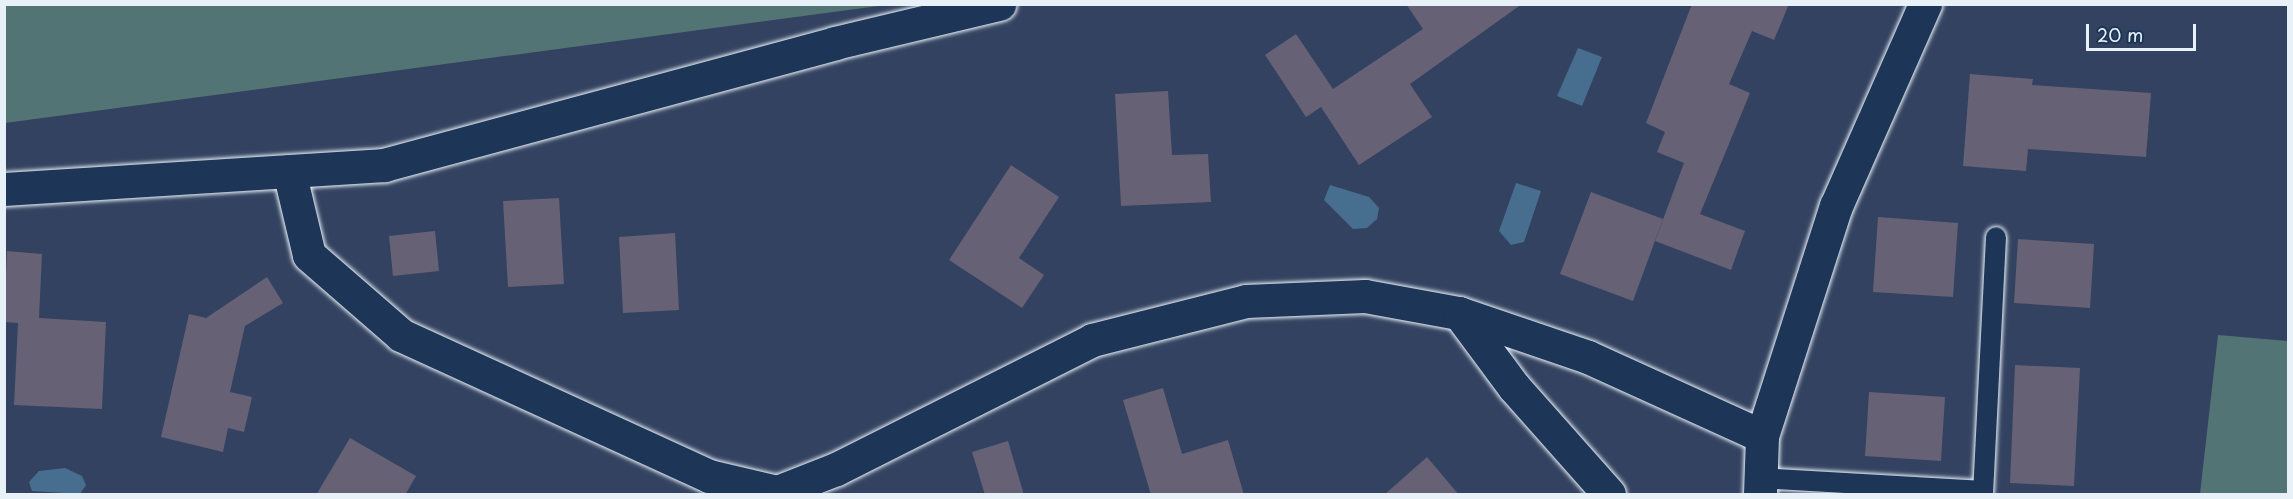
<!DOCTYPE html>
<html>
<head>
<meta charset="utf-8">
<style>
	body { margin:0 }
	#map { position:relative; width:2293px; height:499px; overflow:hidden; background:#334260; font-family:"Playpen Sans",sans-serif }
	div>[style] { position:absolute }
	.green>* { inset:0; background:#527474 }
	.water>* { inset:0; background:#476e8f }
	.building>* { inset:0; background:#666175 }
	.roads { filter:drop-shadow(0 0 2px #e8f1f8) drop-shadow(0 0 2px #e8f1f8) }
	.service>* { height:20px; margin:-10px; padding:0 10px; transform-origin:10px; border-radius:10px; background:#1d3557 }
	.minor>* { height:33px; margin:-16.5px; padding:0 16.5px; transform-origin:16.5px; border-radius:16.5px; background:#1d3557 }
	span { translate:-50% -50%; white-space:nowrap; text-align:center; line-height:1.15; -webkit-text-stroke:4.5px #1d3557; paint-order:stroke }
	.frame { position:absolute; inset:0; border:6px solid #e8f1f8; pointer-events:none }
	.scale { position:absolute; left:2086px; top:24px; width:110px; height:27px; box-sizing:border-box; border:3px solid #e8f1f8; border-top:0; padding-left:8px; font-size:18px; line-height:21px; white-space:nowrap; color:#e8f1f8; -webkit-text-stroke:4px #1d3557; paint-order:stroke }
</style>
</head>
<body>
<div id="map">
	<div class="green">
		<i style="clip-path:polygon(5px 4px,886px 4px,886px 5px,5px 123px)"></i>
		<i style="clip-path:polygon(2218px 335px,2288px 341px,2288px 494px,2200px 494px)"></i>
	</div>
	<div class="water">
		<i style="clip-path:polygon(1578px 48px,1602px 57px,1582px 106px,1557px 96px)"></i>
		<i style="clip-path:polygon(1516px 183px,1541px 191px,1524px 242px,1511px 245px,1499px 231px)"></i>
		<i style="clip-path:polygon(1330px 185px,1369px 197px,1379px 208px,1377px 219px,1367px 228px,1353px 229px,1324px 200px)"></i>
		<i style="clip-path:polygon(65px 468px,82px 476px,86px 485px,80px 494px,32px 491px,29px 482px,39px 471px)"></i>
	</div>
	<div class="building">
		<i style="clip-path:polygon(1406px 4px,1522px 4px,1410px 84px,1432px 117px,1359px 165px,1321px 107px,1306px 117px,1265px 55px,1296px 34px,1333px 89px,1423px 29px)"></i>
		<i style="clip-path:polygon(1692px 4px,1789px 4px,1774px 40px,1752px 31px,1729px 84px,1750px 93px,1700px 214px,1745px 231px,1731px 270px,1655px 241px,1684px 163px,1657px 152px,1665px 132px,1646px 123px)"></i>
		<i style="clip-path:polygon(1970px 74px,2033px 79px,2032px 85px,2151px 93px,2146px 157px,2028px 149px,2026px 171px,1963px 166px)"></i>
		<i style="clip-path:polygon(1168px 91px,1172px 155px,1208px 154px,1211px 202px,1121px 206px,1115px 94px)"></i>
		<i style="clip-path:polygon(1011px 165px,1059px 197px,1019px 258px,1044px 275px,1022px 308px,949px 260px)"></i>
		<i style="clip-path:polygon(1591px 192px,1663px 219px,1633px 301px,1560px 274px)"></i>
		<i style="clip-path:polygon(559px 198px,564px 284px,508px 287px,503px 201px)"></i>
		<i style="clip-path:polygon(1878px 217px,1958px 223px,1953px 297px,1873px 292px)"></i>
		<i style="clip-path:polygon(435px 231px,439px 271px,393px 276px,389px 236px)"></i>
		<i style="clip-path:polygon(675px 233px,679px 310px,623px 313px,619px 237px)"></i>
		<i style="clip-path:polygon(2018px 239px,2094px 244px,2090px 308px,2014px 303px)"></i>
		<i style="clip-path:polygon(7px 251px,42px 254px,39px 318px,106px 322px,102px 409px,14px 405px,18px 323px,4px 322px)"></i>
		<i style="clip-path:polygon(267px 277px,283px 303px,245px 326px,230px 392px,252px 397px,244px 432px,228px 428px,223px 452px,161px 437px,189px 314px,206px 318px)"></i>
		<i style="clip-path:polygon(2015px 365px,2080px 368px,2074px 486px,2010px 483px)"></i>
		<i style="clip-path:polygon(1163px 388px,1182px 454px,1228px 440px,1244px 495px,1151px 495px,1123px 400px)"></i>
		<i style="clip-path:polygon(1869px 392px,1945px 397px,1941px 461px,1865px 456px)"></i>
		<i style="clip-path:polygon(350px 438px,416px 476px,405px 495px,316px 495px)"></i>
		<i style="clip-path:polygon(1008px 441px,1024px 495px,985px 495px,972px 452px)"></i>
		<i style="clip-path:polygon(1427px 457px,1459px 495px,1384px 495px)"></i>
	</div>
	<div class="roads">
		<div class="service">
			<i style="left:1760px;top:478px;width:223px;rotate:3.3deg"></i>
			<i style="left:1983px;top:494px;width:257px;rotate:-87.1deg"></i>
		</div>
		<div class="minor">
			<i style="left:289px;top:171px;width:86px;rotate:76.6deg"></i>
			<i style="left:309px;top:255px;width:122px;rotate:41deg"></i>
			<i style="left:401px;top:335px;width:339px;rotate:24.6deg"></i>
			<i style="left:709px;top:476px;width:70px;rotate:13.2deg"></i>
			<i style="left:777px;top:492px;width:63px;rotate:-21.3deg"></i>
			<i style="left:836px;top:469px;width:287px;rotate:-26.7deg"></i>
			<i style="left:1092px;top:340px;width:159px;rotate:-14.2deg"></i>
			<i style="left:1246px;top:301px;width:119px;rotate:-2.4deg"></i>
			<i style="left:1365px;top:296px;width:96px;rotate:10.3deg"></i>
			<i style="left:1459px;top:313px;width:136px;rotate:18.8deg"></i>
			<i style="left:1588px;top:357px;width:191px;rotate:24.4deg"></i>
			<i style="left:4px;top:189px;width:381px;rotate:-3.6deg"></i>
			<i style="left:384px;top:165px;width:467px;rotate:-15.1deg"></i>
			<i style="left:835px;top:43px;width:169px;rotate:-13.4deg"></i>
			<i style="left:1459px;top:313px;width:92px;rotate:53.4deg"></i>
			<i style="left:1514px;top:387px;width:143px;rotate:48.4deg"></i>
			<i style="left:1760px;top:494px;width:58px;rotate:-88deg"></i>
			<i style="left:1762px;top:436px;width:242px;rotate:-72.2deg"></i>
			<i style="left:1836px;top:206px;width:221px;rotate:-66.2deg"></i>
		</div>
	</div>
	<div class="frame"></div>
	<div class="scale">20 m</div>
</div>
</body>
</html>
